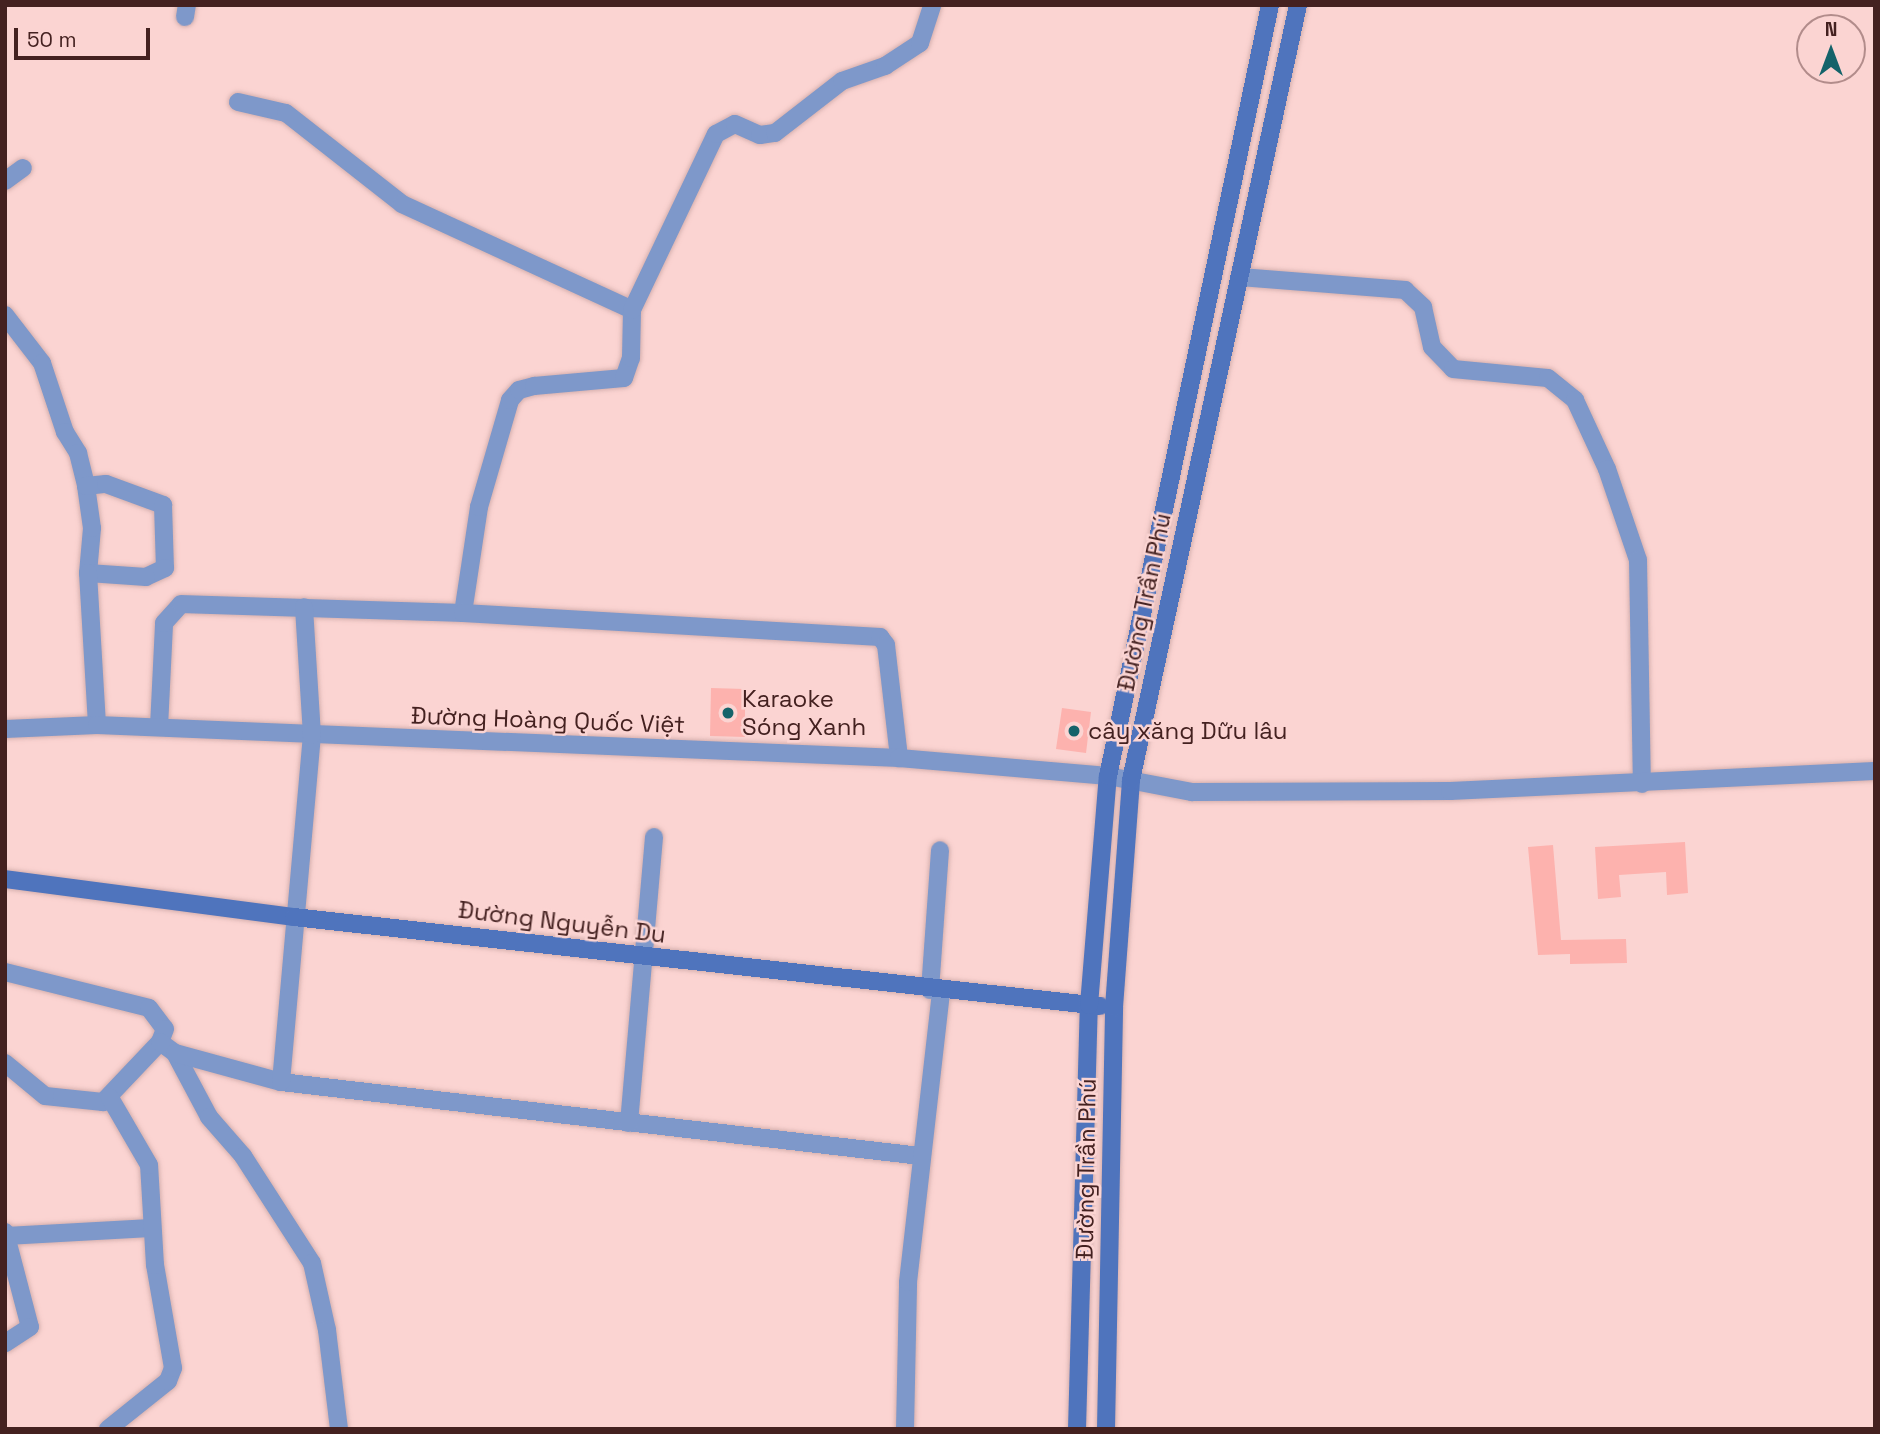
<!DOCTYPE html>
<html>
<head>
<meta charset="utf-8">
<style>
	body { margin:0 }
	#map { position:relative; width:1880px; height:1434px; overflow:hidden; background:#fbd4d2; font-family:"Space Grotesk",sans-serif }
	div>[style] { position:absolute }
	.building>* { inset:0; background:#fdb2ae }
	.roads { filter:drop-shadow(0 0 2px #d6b0ae) drop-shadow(0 0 2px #d6b0ae) }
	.street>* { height:18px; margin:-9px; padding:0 9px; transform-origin:9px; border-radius:9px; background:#7e98ca }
	.secondary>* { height:18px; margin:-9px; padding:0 9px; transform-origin:9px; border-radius:9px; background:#4f74bd }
	.dots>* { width:19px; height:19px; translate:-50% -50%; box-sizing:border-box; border:4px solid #fbd4d2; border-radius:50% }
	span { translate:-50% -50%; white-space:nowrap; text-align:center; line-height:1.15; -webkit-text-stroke:5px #fbd4d2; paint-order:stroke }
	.street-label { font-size:24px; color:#442120 }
	.poi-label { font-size:24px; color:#442120 }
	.left { translate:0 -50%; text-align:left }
	.frame { position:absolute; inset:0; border:7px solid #442120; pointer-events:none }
	.north { position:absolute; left:1796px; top:14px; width:70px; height:70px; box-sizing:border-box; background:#fbd4d2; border:2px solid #b28c8b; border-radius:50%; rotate:0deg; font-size:19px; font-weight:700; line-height:28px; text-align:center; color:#442120 }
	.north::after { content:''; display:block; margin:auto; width:24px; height:32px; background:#14636a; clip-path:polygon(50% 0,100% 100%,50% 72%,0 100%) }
	.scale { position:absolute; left:14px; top:28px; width:136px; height:32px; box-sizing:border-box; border:4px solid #442120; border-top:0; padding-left:9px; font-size:21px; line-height:24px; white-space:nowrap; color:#442120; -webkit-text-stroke:5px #fbd4d2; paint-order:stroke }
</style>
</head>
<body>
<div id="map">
	<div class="building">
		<i style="clip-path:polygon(711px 688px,745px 689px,745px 737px,710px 736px)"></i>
		<i style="clip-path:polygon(1062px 708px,1091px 712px,1086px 753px,1056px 749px)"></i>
		<i style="clip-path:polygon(1685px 842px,1688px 893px,1667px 895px,1666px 872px,1619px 875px,1621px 897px,1598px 899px,1595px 847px)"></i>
		<i style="clip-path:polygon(1553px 845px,1561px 940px,1626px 939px,1627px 963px,1570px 964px,1570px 954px,1538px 955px,1528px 847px)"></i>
	</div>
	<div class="roads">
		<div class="street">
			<i style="left:185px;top:17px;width:12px;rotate:-81deg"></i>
			<i style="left:238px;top:102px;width:49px;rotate:12.9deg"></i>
			<i style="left:286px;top:113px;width:147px;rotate:38.1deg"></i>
			<i style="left:402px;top:204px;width:253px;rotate:24.7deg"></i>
			<i style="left:5px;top:181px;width:22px;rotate:-36deg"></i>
			<i style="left:1240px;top:277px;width:166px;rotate:4.5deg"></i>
			<i style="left:1405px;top:290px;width:25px;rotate:43deg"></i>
			<i style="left:1423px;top:307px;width:41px;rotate:77.3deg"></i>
			<i style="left:1432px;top:347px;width:30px;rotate:46deg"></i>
			<i style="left:1453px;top:369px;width:95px;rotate:5.4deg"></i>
			<i style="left:1548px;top:378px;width:35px;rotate:39deg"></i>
			<i style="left:1575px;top:400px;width:76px;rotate:65.1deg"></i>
			<i style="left:1607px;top:469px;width:96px;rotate:71.2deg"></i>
			<i style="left:1638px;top:560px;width:224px;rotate:89deg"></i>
			<i style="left:5px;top:315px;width:61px;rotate:52.4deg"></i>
			<i style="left:42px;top:363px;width:73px;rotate:71.6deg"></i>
			<i style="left:65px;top:432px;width:25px;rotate:58deg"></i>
			<i style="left:78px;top:453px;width:34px;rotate:76deg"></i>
			<i style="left:88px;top:573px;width:45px;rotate:-84.9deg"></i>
			<i style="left:92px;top:528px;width:42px;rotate:-98.1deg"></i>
			<i style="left:86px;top:486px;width:20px;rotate:-6deg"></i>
			<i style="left:106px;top:484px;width:61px;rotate:20.2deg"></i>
			<i style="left:163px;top:505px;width:63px;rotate:88.2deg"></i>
			<i style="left:165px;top:568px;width:21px;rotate:155deg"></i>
			<i style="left:146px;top:577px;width:58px;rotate:-176.1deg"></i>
			<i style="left:88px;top:573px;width:152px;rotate:86.6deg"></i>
			<i style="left:463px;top:613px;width:107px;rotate:-81.4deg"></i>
			<i style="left:479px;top:507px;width:111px;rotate:-73.8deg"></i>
			<i style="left:510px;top:400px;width:13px;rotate:-48deg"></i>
			<i style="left:519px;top:390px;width:16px;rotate:-15deg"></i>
			<i style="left:534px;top:386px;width:90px;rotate:-5.1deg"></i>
			<i style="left:624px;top:378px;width:21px;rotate:-71deg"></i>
			<i style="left:631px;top:358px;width:48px;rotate:-88.8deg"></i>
			<i style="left:632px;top:310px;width:195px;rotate:-64.5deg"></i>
			<i style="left:716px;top:134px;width:21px;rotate:-28deg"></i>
			<i style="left:735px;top:124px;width:27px;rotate:24deg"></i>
			<i style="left:760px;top:135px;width:15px;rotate:-8deg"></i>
			<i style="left:775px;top:133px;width:85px;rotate:-37.8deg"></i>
			<i style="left:842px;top:81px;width:46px;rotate:-19.2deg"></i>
			<i style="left:885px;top:66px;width:42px;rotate:-33.3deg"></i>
			<i style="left:920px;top:43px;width:40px;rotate:-72deg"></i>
			<i style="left:159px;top:727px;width:104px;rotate:-87.2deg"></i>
			<i style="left:164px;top:623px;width:25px;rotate:-48deg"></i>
			<i style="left:181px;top:604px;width:282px;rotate:1.8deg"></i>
			<i style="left:463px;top:613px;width:418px;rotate:3.3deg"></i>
			<i style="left:880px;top:637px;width:10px;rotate:53deg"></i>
			<i style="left:886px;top:645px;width:114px;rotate:83.4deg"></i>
			<i style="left:5px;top:729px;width:92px;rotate:-2.5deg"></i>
			<i style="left:97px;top:725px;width:803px;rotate:2.36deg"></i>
			<i style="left:899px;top:758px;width:210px;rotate:4.9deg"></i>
			<i style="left:1108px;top:776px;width:86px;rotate:10.8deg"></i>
			<i style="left:1192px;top:792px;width:258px;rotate:-0.2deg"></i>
			<i style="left:1450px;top:791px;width:425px;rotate:-2.7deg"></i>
			<i style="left:5px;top:972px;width:148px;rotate:14deg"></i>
			<i style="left:149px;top:1008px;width:26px;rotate:53deg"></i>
			<i style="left:165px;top:1029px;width:14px;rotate:111deg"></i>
			<i style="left:160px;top:1042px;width:83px;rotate:133.5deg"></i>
			<i style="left:103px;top:1102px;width:58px;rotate:-174.1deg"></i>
			<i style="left:45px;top:1096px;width:52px;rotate:-140.5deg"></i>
			<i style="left:930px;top:990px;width:140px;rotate:-85.9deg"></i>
			<i style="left:160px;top:1042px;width:19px;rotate:36deg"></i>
			<i style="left:175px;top:1053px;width:72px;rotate:62deg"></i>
			<i style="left:209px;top:1117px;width:52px;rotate:48.9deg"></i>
			<i style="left:243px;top:1156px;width:127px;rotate:57.2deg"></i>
			<i style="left:312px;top:1263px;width:69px;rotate:77.4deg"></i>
			<i style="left:327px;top:1330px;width:100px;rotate:83.1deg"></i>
			<i style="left:175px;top:1053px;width:110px;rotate:15.3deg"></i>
			<i style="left:281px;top:1082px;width:644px;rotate:6.6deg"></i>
			<i style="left:281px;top:1082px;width:348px;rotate:-84.9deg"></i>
			<i style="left:312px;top:735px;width:128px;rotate:-93.6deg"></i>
			<i style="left:629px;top:1123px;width:287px;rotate:-85deg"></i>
			<i style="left:5px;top:1232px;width:98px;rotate:75.3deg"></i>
			<i style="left:30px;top:1327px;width:30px;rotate:147deg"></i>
			<i style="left:6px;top:1236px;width:145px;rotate:-3.2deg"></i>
			<i style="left:108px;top:1429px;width:77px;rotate:-38.7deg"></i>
			<i style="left:168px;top:1381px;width:14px;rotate:-69deg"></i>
			<i style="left:173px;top:1368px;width:105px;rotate:-99.9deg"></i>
			<i style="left:155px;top:1265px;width:100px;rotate:-93.4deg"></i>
			<i style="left:149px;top:1165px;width:78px;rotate:-120.2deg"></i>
			<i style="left:905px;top:1429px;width:147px;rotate:-88.8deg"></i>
			<i style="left:908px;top:1282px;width:293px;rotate:-83.5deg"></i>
		</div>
		<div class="secondary">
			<i style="left:5px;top:879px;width:291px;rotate:7.5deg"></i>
			<i style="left:294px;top:917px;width:811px;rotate:6.3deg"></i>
			<i style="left:1077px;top:1429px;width:424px;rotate:-88.4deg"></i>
			<i style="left:1089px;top:1005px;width:230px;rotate:-85.3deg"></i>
			<i style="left:1108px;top:776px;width:788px;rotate:-78.13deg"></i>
			<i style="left:1106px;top:1429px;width:422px;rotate:-88.9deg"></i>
			<i style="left:1114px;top:1007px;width:228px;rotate:-85.7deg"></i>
			<i style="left:1131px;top:780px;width:793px;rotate:-77.84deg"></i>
		</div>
	</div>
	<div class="dots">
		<i style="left:728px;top:713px;background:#14636a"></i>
		<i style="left:1074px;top:731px;background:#14636a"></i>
	</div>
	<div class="street-label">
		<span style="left:1144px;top:602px;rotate:-78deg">Đường Trần Phú</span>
		<span style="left:548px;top:720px;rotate:2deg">Đường Hoàng Quốc Việt</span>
		<span style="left:562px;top:922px;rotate:7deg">Đường Nguyễn Du</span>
		<span style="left:1086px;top:1169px;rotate:-89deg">Đường Trần Phú</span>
	</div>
	<div class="poi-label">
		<span class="left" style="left:742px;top:713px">Karaoke<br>Sóng Xanh</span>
		<span class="left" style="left:1088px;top:731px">cây xăng Dữu lâu</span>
	</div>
	<div class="frame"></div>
	<div class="north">N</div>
	<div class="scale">50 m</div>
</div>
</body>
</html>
